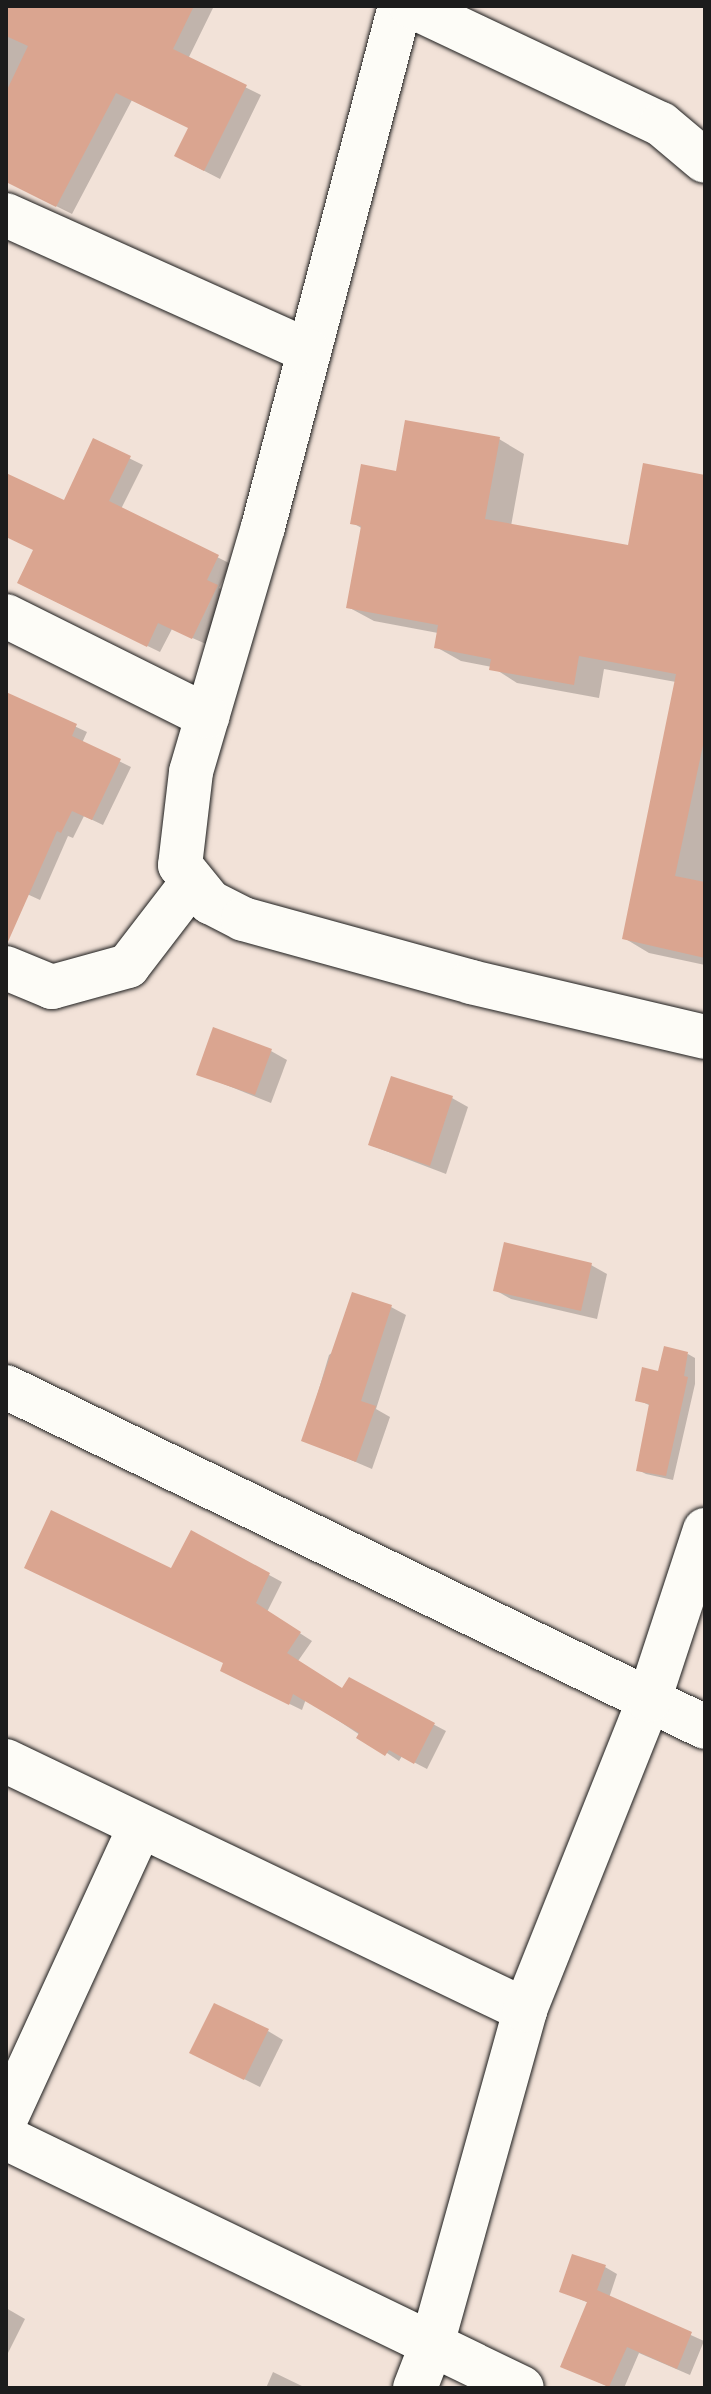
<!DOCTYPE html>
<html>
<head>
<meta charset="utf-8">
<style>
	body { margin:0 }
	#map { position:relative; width:711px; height:2394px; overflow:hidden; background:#f2e2d8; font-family:Kalam,sans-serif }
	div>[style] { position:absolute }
	.shadow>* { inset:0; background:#0003 }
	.building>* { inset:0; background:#daa590 }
	.roads { filter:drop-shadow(0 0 2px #1c1c1c) drop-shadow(0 0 2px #1c1c1c) }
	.minor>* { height:44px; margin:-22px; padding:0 22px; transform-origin:22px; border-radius:22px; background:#fdfcf7 }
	span { translate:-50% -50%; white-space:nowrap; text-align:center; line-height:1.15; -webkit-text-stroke:6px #fdfcf7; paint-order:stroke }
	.frame { position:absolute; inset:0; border:8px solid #1c1c1c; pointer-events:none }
</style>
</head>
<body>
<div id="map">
	<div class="shadow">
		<i style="clip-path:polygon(6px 6px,213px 8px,188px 59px,261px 95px,220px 179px,191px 164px,190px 128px,132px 100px,72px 214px,6px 181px)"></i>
		<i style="clip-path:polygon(499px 439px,524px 454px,511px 526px,630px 548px,705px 477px,705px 965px,649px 953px,624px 938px,676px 682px,604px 669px,599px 698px,517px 683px,492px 667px,461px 661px,436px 647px,438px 633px,374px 621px,348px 607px,363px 529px,353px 523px,397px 473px)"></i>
		<i style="clip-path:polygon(94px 441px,143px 465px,121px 509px,231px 564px,219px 588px,230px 594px,206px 644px,172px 629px,160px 652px,32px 590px,35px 550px,6px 536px,6px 475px,65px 503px)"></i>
		<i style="clip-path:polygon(6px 694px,87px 732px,82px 743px,131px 767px,103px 825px,84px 816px,73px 838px,68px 836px,40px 900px,27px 894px,11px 928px,6px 926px)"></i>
		<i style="clip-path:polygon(271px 1051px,287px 1060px,271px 1103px,199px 1074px)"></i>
		<i style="clip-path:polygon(452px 1098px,468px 1107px,446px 1174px,370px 1145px)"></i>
		<i style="clip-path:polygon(591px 1265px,607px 1274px,597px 1319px,511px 1299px,495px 1290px)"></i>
		<i style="clip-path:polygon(391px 1307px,406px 1315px,376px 1409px,390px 1417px,372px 1469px,304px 1440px,329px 1355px)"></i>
		<i style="clip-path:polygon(688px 1354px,695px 1358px,695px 1384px,673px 1480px,646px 1474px,638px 1470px,651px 1406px,638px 1400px,659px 1373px)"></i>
		<i style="clip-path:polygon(192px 1533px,282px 1582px,267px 1612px,312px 1641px,298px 1661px,343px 1690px,350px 1680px,446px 1731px,427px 1769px,402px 1756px,399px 1761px,306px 1699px,302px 1710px,234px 1677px,172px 1570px)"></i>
		<i style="clip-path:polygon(268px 2031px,283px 2040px,260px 2087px,208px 2061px)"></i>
		<i style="clip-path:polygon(605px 2267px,617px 2274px,609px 2298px,704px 2341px,690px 2375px,639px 2353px,624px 2388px,611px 2388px,563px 2366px,589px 2303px,561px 2291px)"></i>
		<i style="clip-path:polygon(6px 2308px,25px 2319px,6px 2357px)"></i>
		<i style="clip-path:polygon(273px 2372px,306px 2388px,266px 2388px)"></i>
	</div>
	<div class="building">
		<i style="clip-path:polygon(6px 6px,194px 6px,173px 49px,247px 85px,204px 171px,174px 156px,188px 128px,116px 93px,56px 207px,6px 182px,6px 92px,28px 46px,6px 36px)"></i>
		<i style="clip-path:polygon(405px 420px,500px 437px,485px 519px,628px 545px,643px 463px,705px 475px,705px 736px,675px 876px,705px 882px,705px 958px,622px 939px,676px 674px,579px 656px,574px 685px,489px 670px,491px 659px,434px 648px,438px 625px,346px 608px,361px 526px,350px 524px,361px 464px,396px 471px)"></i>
		<i style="clip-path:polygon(93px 438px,131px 456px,109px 501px,219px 555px,207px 580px,218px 585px,192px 639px,158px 623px,147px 647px,17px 583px,33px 550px,6px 537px,6px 473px,64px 500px)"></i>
		<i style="clip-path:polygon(6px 692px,77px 724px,72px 736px,121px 759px,92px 820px,72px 811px,61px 833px,57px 831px,7px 944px)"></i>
		<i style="clip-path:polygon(213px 1027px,272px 1049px,255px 1095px,196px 1075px)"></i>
		<i style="clip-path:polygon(391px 1076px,453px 1096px,430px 1166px,368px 1145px)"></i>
		<i style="clip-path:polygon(504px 1242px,592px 1263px,581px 1311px,493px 1291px)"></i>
		<i style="clip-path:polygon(352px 1292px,392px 1305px,361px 1401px,376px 1406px,356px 1462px,301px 1441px)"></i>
		<i style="clip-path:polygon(664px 1346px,688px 1352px,684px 1376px,688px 1377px,666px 1476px,636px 1471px,649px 1404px,635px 1401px,642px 1367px,658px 1371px)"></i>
		<i style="clip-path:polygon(51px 1510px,171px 1568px,191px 1530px,270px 1573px,256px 1603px,301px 1632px,287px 1653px,342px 1688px,349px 1677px,435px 1723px,414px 1764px,389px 1750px,385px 1756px,356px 1738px,359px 1733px,293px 1694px,289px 1705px,220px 1671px,223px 1663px,24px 1568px)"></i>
		<i style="clip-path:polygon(214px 2003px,269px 2029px,244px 2080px,189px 2053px)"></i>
		<i style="clip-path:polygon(572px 2254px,606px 2265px,597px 2290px,692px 2332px,677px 2369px,627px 2347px,609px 2387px,560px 2367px,587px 2302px,559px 2292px)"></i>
	</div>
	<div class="roads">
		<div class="minor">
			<i style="left:400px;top:6px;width:539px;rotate:104.73deg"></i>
			<i style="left:263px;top:527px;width:255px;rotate:106.4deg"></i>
			<i style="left:191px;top:772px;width:94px;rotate:96.7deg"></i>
			<i style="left:180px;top:865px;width:48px;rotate:51deg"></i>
			<i style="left:210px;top:902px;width:37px;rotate:27deg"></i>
			<i style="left:243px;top:919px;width:237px;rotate:15.4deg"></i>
			<i style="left:471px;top:982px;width:240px;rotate:13.2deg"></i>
			<i style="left:411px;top:6px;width:276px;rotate:25.3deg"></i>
			<i style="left:661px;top:124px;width:57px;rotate:40.1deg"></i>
			<i style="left:6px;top:215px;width:331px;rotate:24.2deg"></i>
			<i style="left:6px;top:616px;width:225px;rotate:26.5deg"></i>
			<i style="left:6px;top:968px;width:50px;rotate:22.4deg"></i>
			<i style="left:52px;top:987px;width:79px;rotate:-15.4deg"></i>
			<i style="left:128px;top:966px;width:103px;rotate:-52.5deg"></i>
			<i style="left:6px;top:1387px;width:777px;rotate:25.94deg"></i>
			<i style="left:6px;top:1761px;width:576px;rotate:25.63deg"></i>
			<i style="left:6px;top:2118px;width:321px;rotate:-65.3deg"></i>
			<i style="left:6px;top:2138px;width:573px;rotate:25.85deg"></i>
			<i style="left:415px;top:2388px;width:47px;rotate:-68.9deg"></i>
			<i style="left:432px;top:2344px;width:347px;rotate:-74.4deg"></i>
			<i style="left:525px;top:2010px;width:334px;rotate:-68.2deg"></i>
			<i style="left:649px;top:1700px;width:179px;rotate:-71.8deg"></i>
		</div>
	</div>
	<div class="frame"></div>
</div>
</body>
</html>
